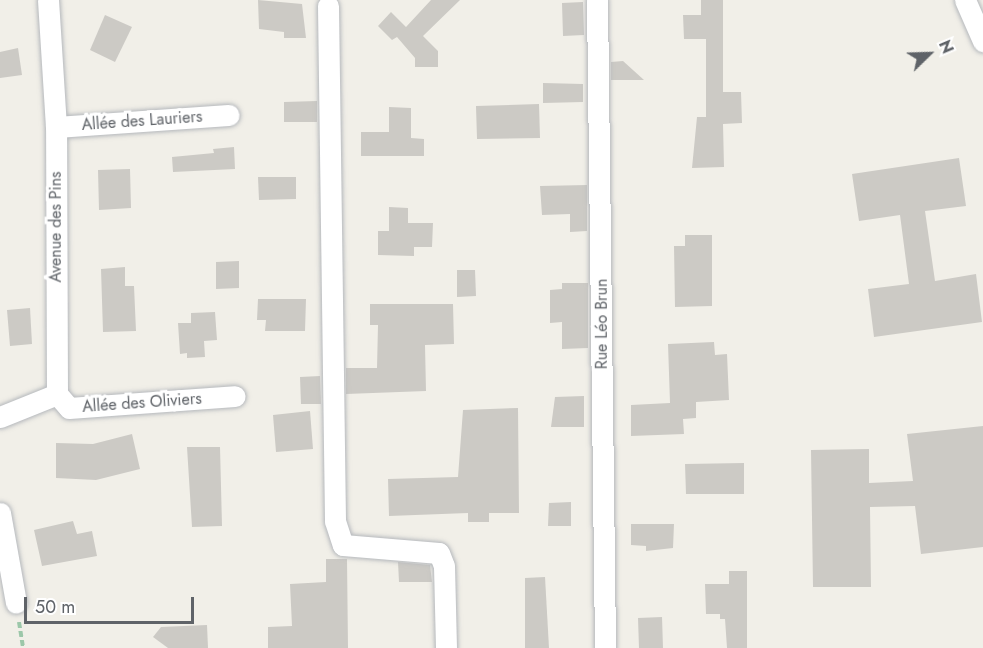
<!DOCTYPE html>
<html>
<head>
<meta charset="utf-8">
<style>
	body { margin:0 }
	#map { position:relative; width:983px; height:648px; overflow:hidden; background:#f1efe8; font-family:Jost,sans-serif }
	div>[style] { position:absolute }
	.building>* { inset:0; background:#cccac5 }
	.path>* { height:4px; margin-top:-2px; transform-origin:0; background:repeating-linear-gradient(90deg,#9cc7a9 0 6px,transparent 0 9px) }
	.roads { filter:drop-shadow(0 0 2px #b5b8bc) drop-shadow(0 0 2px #b5b8bc) }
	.minor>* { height:21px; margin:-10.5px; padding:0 10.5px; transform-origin:10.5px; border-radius:10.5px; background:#fff }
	span { translate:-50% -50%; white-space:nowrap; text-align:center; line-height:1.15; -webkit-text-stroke:6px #fff; paint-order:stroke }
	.street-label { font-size:16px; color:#5f6368 }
	.north { position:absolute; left:899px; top:24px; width:60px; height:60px; -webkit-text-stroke:4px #fff; paint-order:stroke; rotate:67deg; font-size:16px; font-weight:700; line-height:24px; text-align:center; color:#5f6368 }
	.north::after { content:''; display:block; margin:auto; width:21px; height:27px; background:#5f6368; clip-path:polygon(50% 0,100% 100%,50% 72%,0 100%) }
	.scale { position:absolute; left:24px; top:597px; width:170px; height:27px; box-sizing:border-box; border:3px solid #5f6368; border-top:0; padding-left:8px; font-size:18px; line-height:21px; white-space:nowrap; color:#5f6368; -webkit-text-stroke:4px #fff; paint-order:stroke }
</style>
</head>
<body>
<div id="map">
	<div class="building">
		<i style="clip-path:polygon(258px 0,302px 4px,306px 38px,284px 38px,284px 32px,259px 29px)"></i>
		<i style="clip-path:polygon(431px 0,460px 0,423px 36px,438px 51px,438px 67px,415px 67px,415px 58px,397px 37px,392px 40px,378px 26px,391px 12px,406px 27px)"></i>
		<i style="clip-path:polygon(701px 0,723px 0,723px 92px,741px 92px,742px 123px,723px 124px,724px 167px,692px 168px,697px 117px,706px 117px,706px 39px,684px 39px,683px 15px,701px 15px)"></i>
		<i style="clip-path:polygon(583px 2px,584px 35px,563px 36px,562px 3px)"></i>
		<i style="clip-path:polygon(105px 15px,132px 27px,115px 62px,90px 50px)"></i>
		<i style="clip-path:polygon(18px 48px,22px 75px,0 78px,0 52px)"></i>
		<i style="clip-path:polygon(623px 61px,644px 80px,611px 80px,611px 62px)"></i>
		<i style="clip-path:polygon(543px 83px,583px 84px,583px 102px,543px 103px)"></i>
		<i style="clip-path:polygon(317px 101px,317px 122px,284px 122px,284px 102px)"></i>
		<i style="clip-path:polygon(539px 104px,540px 138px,477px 139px,476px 106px)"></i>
		<i style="clip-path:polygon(389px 107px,411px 108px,411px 138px,424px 139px,424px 156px,361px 156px,361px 132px,389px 132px)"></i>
		<i style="clip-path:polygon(234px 147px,235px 169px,173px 172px,172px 157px,214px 153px,213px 149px)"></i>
		<i style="clip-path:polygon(959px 158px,966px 206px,925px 211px,935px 281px,976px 274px,982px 322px,874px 337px,868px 289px,909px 284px,900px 215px,859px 221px,852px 174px)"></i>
		<i style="clip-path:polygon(130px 169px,131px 208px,99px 210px,98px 170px)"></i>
		<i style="clip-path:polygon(258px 177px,296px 177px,296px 199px,259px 200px)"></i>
		<i style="clip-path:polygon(587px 185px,587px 231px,570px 232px,570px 214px,542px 215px,540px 186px)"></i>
		<i style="clip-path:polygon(389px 207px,408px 208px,408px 223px,433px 223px,432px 247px,414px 247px,414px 256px,378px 255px,378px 231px,389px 231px)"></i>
		<i style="clip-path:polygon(685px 235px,712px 235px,712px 306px,675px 307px,674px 246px,685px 246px)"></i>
		<i style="clip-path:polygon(239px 261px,239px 288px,216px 289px,216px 262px)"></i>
		<i style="clip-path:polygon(125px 267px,125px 286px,134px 286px,136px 331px,103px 332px,101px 269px)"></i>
		<i style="clip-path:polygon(457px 270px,475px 270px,476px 296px,457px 297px)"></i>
		<i style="clip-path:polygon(562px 283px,588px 283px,588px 348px,562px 349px,562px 322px,550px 323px,550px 290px,562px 289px)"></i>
		<i style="clip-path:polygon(258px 299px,306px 299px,305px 331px,265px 331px,266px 320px,257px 320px)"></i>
		<i style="clip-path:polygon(370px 304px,453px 304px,454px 344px,425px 345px,426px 391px,346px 394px,346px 368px,377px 368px,378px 325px,370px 325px)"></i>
		<i style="clip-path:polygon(30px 308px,32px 344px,10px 346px,7px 310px)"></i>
		<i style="clip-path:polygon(215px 312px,217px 340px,204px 341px,205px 357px,187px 358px,187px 353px,180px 354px,178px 323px,191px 323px,191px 313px)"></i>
		<i style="clip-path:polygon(714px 342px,715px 355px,727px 354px,729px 400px,696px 402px,696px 418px,683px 419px,684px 434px,631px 436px,631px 405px,670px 403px,668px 344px)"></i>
		<i style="clip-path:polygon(320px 376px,321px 404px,301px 404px,300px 377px)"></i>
		<i style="clip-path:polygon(584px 396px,584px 427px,551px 427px,555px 397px)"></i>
		<i style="clip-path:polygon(518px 408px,519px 513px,489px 513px,489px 522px,468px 522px,468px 513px,389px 516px,388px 479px,458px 477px,463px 410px)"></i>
		<i style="clip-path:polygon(310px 411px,313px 449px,276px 452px,273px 415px)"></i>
		<i style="clip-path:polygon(983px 426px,983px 547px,921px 554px,915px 506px,870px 507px,871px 587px,813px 587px,811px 450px,869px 449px,869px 483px,913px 481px,907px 434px)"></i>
		<i style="clip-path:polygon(132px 434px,140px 469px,96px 480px,56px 478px,56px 443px,93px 444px)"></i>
		<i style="clip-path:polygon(187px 447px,220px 447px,222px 526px,192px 527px)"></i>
		<i style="clip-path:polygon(744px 463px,744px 494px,686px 494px,685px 464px)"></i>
		<i style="clip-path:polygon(571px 502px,571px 526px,548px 526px,549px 503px)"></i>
		<i style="clip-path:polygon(73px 521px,77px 534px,92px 531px,97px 556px,42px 566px,34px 530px)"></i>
		<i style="clip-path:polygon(631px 524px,674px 524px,673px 548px,646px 551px,646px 546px,631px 545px)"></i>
		<i style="clip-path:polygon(326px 559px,347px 559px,348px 648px,268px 648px,268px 627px,292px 626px,290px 584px,326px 582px)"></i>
		<i style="clip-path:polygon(398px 562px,430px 565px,432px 582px,399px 582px)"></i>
		<i style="clip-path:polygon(729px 571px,747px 571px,747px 648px,727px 648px,725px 619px,720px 619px,720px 614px,706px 614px,705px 584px,729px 584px)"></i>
		<i style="clip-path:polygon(545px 577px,549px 648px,525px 648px,525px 578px)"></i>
		<i style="clip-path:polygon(662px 617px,663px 648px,639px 648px,638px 618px)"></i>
		<i style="clip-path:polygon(207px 625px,208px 648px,168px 648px,153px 637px,161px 627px)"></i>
	</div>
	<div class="path">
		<i style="left:19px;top:622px;width:26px;rotate:81deg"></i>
	</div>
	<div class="roads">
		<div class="minor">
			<i style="left:597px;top:0;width:648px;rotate:89.29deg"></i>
			<i style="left:965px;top:0;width:45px;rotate:66.3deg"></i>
			<i style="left:328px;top:6px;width:515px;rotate:89.22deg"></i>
			<i style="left:335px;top:521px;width:25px;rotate:72deg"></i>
			<i style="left:343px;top:545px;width:96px;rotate:4.8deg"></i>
			<i style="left:439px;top:553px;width:14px;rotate:69deg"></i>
			<i style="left:444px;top:566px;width:82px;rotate:88.6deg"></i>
			<i style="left:56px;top:127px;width:173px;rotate:-4deg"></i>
			<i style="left:57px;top:394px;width:18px;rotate:49deg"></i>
			<i style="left:69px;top:408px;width:166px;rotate:-4.1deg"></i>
			<i style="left:0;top:417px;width:61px;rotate:-22deg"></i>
			<i style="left:57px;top:394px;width:267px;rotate:-90.2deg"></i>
			<i style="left:56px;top:127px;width:127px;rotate:-93.6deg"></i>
			<i style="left:0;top:513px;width:91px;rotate:79.9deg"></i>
		</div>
	</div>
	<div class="street-label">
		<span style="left:142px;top:121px;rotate:-4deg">Allée des Lauriers</span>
		<span style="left:56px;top:227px;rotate:-90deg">Avenue des Pins</span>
		<span style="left:602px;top:324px;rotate:-90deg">Rue Léo Brun</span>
		<span style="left:142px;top:403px;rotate:-4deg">Allée des Oliviers</span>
	</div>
	<div class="north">N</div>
	<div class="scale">50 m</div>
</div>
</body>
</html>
